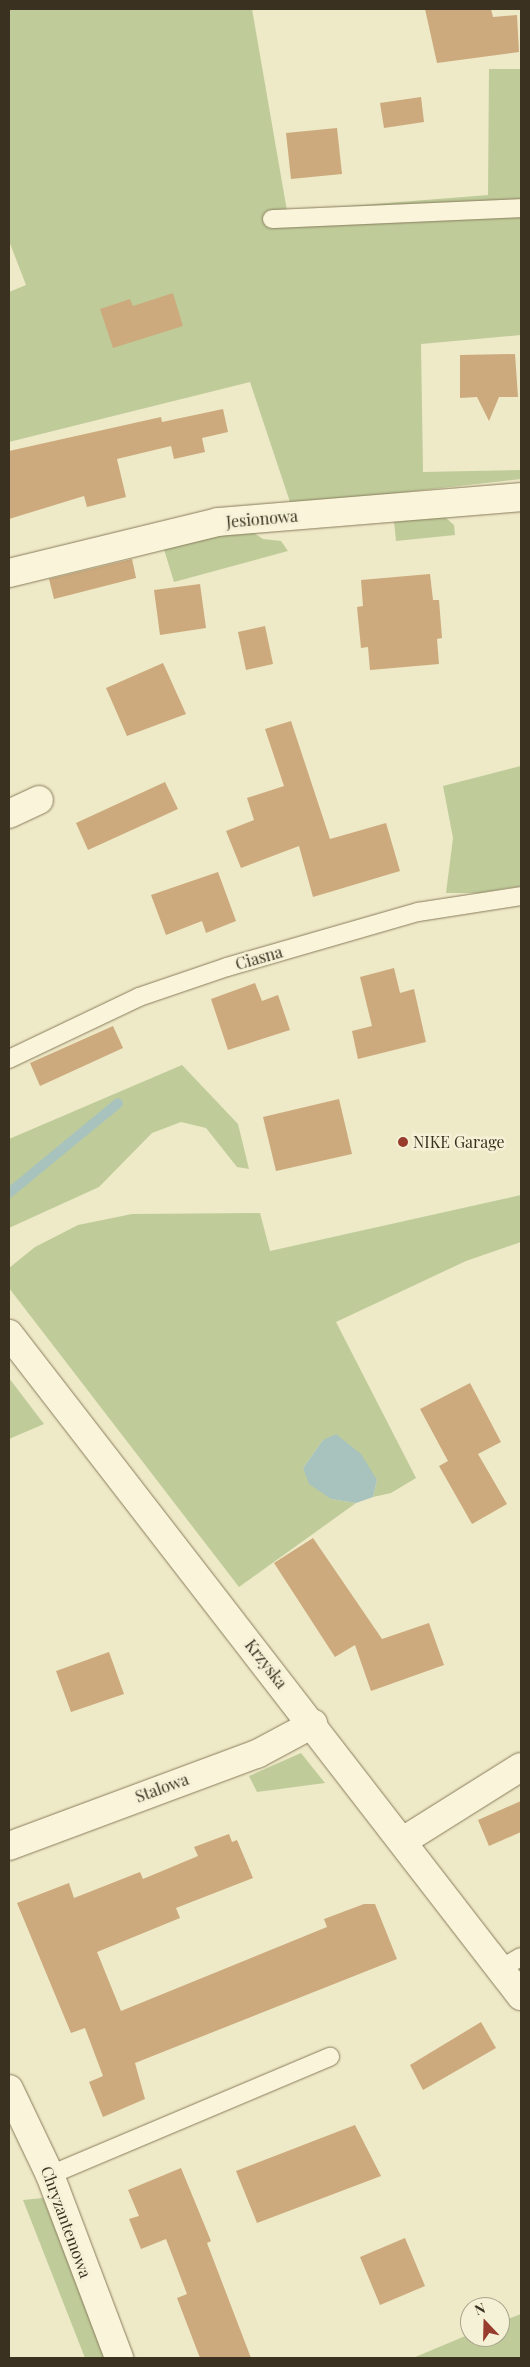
<!DOCTYPE html>
<html>
<head>
<meta charset="utf-8">
<style>
	body { margin:0 }
	#map { position:relative; width:530px; height:2367px; overflow:hidden; background:#eee9c7; font-family:"Playfair Display",serif }
	div>[style] { position:absolute }
	.green>* { inset:0; background:#bfcc9a }
	.water>* { inset:0; background:#a8c2be }
	.stream>* { height:10px; margin:-5px; padding:0 5px; transform-origin:5px; border-radius:5px; background:#a8c2be }
	.building>* { inset:0; background:#ccaa7d }
	.roads { filter:drop-shadow(0 0 1px #8a7c5c) drop-shadow(0 0 1px #8a7c5c) }
	.service>* { height:18px; margin:-9px; padding:0 9px; transform-origin:9px; border-radius:9px; background:#f9f4da }
	.minor>* { height:28px; margin:-14px; padding:0 14px; transform-origin:14px; border-radius:14px; background:#f9f4da }
	.tertiary>* { height:28px; margin:-14px; padding:0 14px; transform-origin:14px; border-radius:14px; background:#f9f4da }
	.dots>* { width:14px; height:14px; translate:-50% -50%; box-sizing:border-box; border:2px solid #f5f1d6; border-radius:50% }
	span { translate:-50% -50%; white-space:nowrap; text-align:center; line-height:1.15; -webkit-text-stroke:5px #f5f1d6; paint-order:stroke }
	.street-label { font-size:16px; color:#3a3120 }
	.poi-label { font-size:16px; color:#3a3120 }
	.left { translate:0 -50%; text-align:left }
	.frame { position:absolute; inset:0; border:10px solid #3a3120; pointer-events:none }
	.north { position:absolute; left:460px; top:2297px; width:50px; height:50px; box-sizing:border-box; background:#f5f1d6; border:1px solid #aaa48d; border-radius:50%; rotate:339deg; font-size:14px; font-weight:700; line-height:20px; text-align:center; color:#3a3120 }
	.north::after { content:''; display:block; margin:auto; width:18px; height:22px; background:#983d2d; clip-path:polygon(50% 0,100% 100%,50% 72%,0 100%) }
</style>
</head>
<body>
<div id="map">
	<div class="green">
		<i style="clip-path:polygon(9px 9px,252px 9px,287px 211px,488px 195px,489px 69px,521px 69px,521px 335px,421px 344px,423px 472px,521px 470px,521px 479px,291px 505px,250px 382px,9px 442px,9px 292px,26px 285px,9px 241px)"></i>
		<i style="clip-path:polygon(445px 517px,454px 525px,455px 535px,396px 541px,394px 521px)"></i>
		<i style="clip-path:polygon(248px 529px,263px 539px,281px 541px,288px 551px,174px 582px,162px 543px)"></i>
		<i style="clip-path:polygon(521px 766px,521px 886px,479px 893px,446px 893px,453px 838px,443px 786px)"></i>
		<i style="clip-path:polygon(182px 1065px,238px 1124px,249px 1169px,237px 1167px,206px 1128px,181px 1122px,152px 1133px,99px 1187px,9px 1228px,9px 1139px)"></i>
		<i style="clip-path:polygon(521px 1195px,521px 1242px,466px 1261px,336px 1322px,416px 1478px,391px 1493px,373px 1497px,377px 1480px,323px 1440px,303px 1468px,331px 1499px,356px 1503px,239px 1587px,9px 1288px,9px 1268px,35px 1247px,78px 1225px,132px 1214px,260px 1213px,270px 1251px)"></i>
		<i style="clip-path:polygon(9px 1378px,44px 1424px,9px 1439px)"></i>
		<i style="clip-path:polygon(301px 1753px,325px 1783px,257px 1792px,249px 1776px)"></i>
		<i style="clip-path:polygon(43px 2198px,104px 2353px,105px 2358px,85px 2358px,23px 2200px)"></i>
		<i style="clip-path:polygon(521px 2314px,521px 2358px,413px 2358px,470px 2334px,500px 2337px,500px 2322px)"></i>
	</div>
	<div class="water">
		<i style="clip-path:polygon(336px 1434px,361px 1454px,377px 1480px,373px 1497px,356px 1503px,331px 1499px,309px 1484px,303px 1468px,323px 1440px)"></i>
	</div>
	<div class="stream">
		<i style="left:9px;top:1193px;width:141px;rotate:-39.5deg"></i>
	</div>
	<div class="building">
		<i style="clip-path:polygon(425px 9px,491px 9px,493px 17px,517px 15px,519px 52px,437px 63px)"></i>
		<i style="clip-path:polygon(421px 97px,424px 122px,384px 128px,380px 103px)"></i>
		<i style="clip-path:polygon(337px 128px,342px 174px,291px 179px,286px 133px)"></i>
		<i style="clip-path:polygon(173px 293px,183px 326px,113px 348px,100px 309px,130px 299px,133px 306px)"></i>
		<i style="clip-path:polygon(515px 354px,518px 397px,499px 397px,489px 421px,477px 397px,460px 398px,460px 355px)"></i>
		<i style="clip-path:polygon(223px 409px,228px 432px,202px 438px,205px 452px,174px 459px,171px 446px,117px 459px,126px 497px,87px 507px,84px 496px,9px 519px,9px 451px,161px 417px,162px 422px)"></i>
		<i style="clip-path:polygon(132px 559px,136px 578px,54px 599px,49px 579px)"></i>
		<i style="clip-path:polygon(430px 574px,433px 600px,439px 600px,442px 638px,437px 639px,439px 664px,370px 670px,368px 647px,361px 648px,357px 607px,363px 606px,361px 580px)"></i>
		<i style="clip-path:polygon(200px 584px,206px 628px,160px 635px,154px 590px)"></i>
		<i style="clip-path:polygon(265px 626px,273px 664px,246px 670px,238px 632px)"></i>
		<i style="clip-path:polygon(163px 663px,186px 714px,127px 736px,106px 688px)"></i>
		<i style="clip-path:polygon(291px 721px,330px 839px,386px 823px,400px 871px,313px 897px,299px 846px,241px 868px,226px 831px,254px 820px,247px 798px,284px 786px,265px 729px)"></i>
		<i style="clip-path:polygon(165px 782px,178px 809px,88px 850px,76px 823px)"></i>
		<i style="clip-path:polygon(218px 872px,236px 921px,206px 933px,202px 921px,166px 935px,151px 895px)"></i>
		<i style="clip-path:polygon(394px 968px,400px 993px,414px 989px,426px 1042px,358px 1059px,352px 1031px,372px 1026px,360px 977px)"></i>
		<i style="clip-path:polygon(255px 983px,262px 1001px,278px 995px,290px 1030px,228px 1050px,211px 999px)"></i>
		<i style="clip-path:polygon(113px 1026px,123px 1048px,40px 1086px,30px 1063px)"></i>
		<i style="clip-path:polygon(339px 1099px,352px 1154px,276px 1171px,263px 1117px)"></i>
		<i style="clip-path:polygon(470px 1383px,501px 1442px,478px 1454px,507px 1504px,472px 1524px,439px 1466px,448px 1461px,420px 1409px)"></i>
		<i style="clip-path:polygon(313px 1538px,382px 1639px,429px 1623px,444px 1665px,371px 1691px,355px 1645px,335px 1657px,274px 1563px)"></i>
		<i style="clip-path:polygon(109px 1652px,124px 1694px,71px 1712px,56px 1671px)"></i>
		<i style="clip-path:polygon(521px 1801px,521px 1832px,489px 1846px,478px 1820px)"></i>
		<i style="clip-path:polygon(229px 1834px,232px 1842px,237px 1840px,253px 1878px,176px 1908px,180px 1918px,97px 1952px,121px 2011px,327px 1927px,324px 1919px,364px 1904px,375px 1904px,397px 1959px,135px 2063px,145px 2099px,103px 2117px,89px 2082px,103px 2076px,85px 2028px,71px 2033px,17px 1903px,69px 1883px,74px 1898px,140px 1872px,143px 1879px,198px 1856px,194px 1847px)"></i>
		<i style="clip-path:polygon(481px 2022px,496px 2048px,423px 2090px,410px 2065px)"></i>
		<i style="clip-path:polygon(355px 2125px,381px 2176px,257px 2223px,236px 2171px)"></i>
		<i style="clip-path:polygon(181px 2168px,211px 2241px,207px 2243px,251px 2358px,200px 2358px,177px 2298px,187px 2294px,166px 2239px,141px 2249px,129px 2219px,139px 2216px,128px 2190px)"></i>
		<i style="clip-path:polygon(405px 2238px,425px 2286px,380px 2305px,360px 2257px)"></i>
	</div>
	<div class="roads">
		<div class="service">
			<i style="left:272px;top:219px;width:249px;rotate:-2.5deg"></i>
			<i style="left:9px;top:1059px;width:144px;rotate:-25.5deg"></i>
			<i style="left:139px;top:997px;width:93px;rotate:-18.8deg"></i>
			<i style="left:227px;top:967px;width:199px;rotate:-16.1deg"></i>
			<i style="left:418px;top:912px;width:104px;rotate:-8.8deg"></i>
			<i style="left:500px;top:1969px;width:24px;rotate:-30deg"></i>
			<i style="left:50px;top:2175px;width:304px;rotate:-22.9deg"></i>
		</div>
		<div class="minor">
			<i style="left:9px;top:573px;width:215px;rotate:-13.7deg"></i>
			<i style="left:218px;top:522px;width:304px;rotate:-4.7deg"></i>
			<i style="left:9px;top:814px;width:33px;rotate:-25deg"></i>
			<i style="left:403px;top:1841px;width:139px;rotate:-32.1deg"></i>
			<i style="left:9px;top:1846px;width:265px;rotate:-20.4deg"></i>
			<i style="left:257px;top:1754px;width:64px;rotate:-28.2deg"></i>
			<i style="left:9px;top:2089px;width:95px;rotate:64.5deg"></i>
			<i style="left:50px;top:2175px;width:196px;rotate:69.3deg"></i>
		</div>
		<div class="tertiary">
			<i style="left:9px;top:1334px;width:837px;rotate:52.28deg"></i>
		</div>
	</div>
	<div class="dots">
		<i style="left:403px;top:1142px;background:#983d2d"></i>
	</div>
	<div class="street-label">
		<span style="left:262px;top:519px;rotate:-5deg">Jesionowa</span>
		<span style="left:259px;top:958px;rotate:-16deg">Ciasna</span>
		<span style="left:266px;top:1664px;rotate:52deg">Krzyska</span>
		<span style="left:162px;top:1788px;rotate:-20deg">Stalowa</span>
		<span style="left:66px;top:2222px;rotate:70deg">Chryzantemowa</span>
	</div>
	<div class="poi-label">
		<span class="left" style="left:413px;top:1142px">NIKE Garage</span>
	</div>
	<div class="frame"></div>
	<div class="north">N</div>
</div>
</body>
</html>
